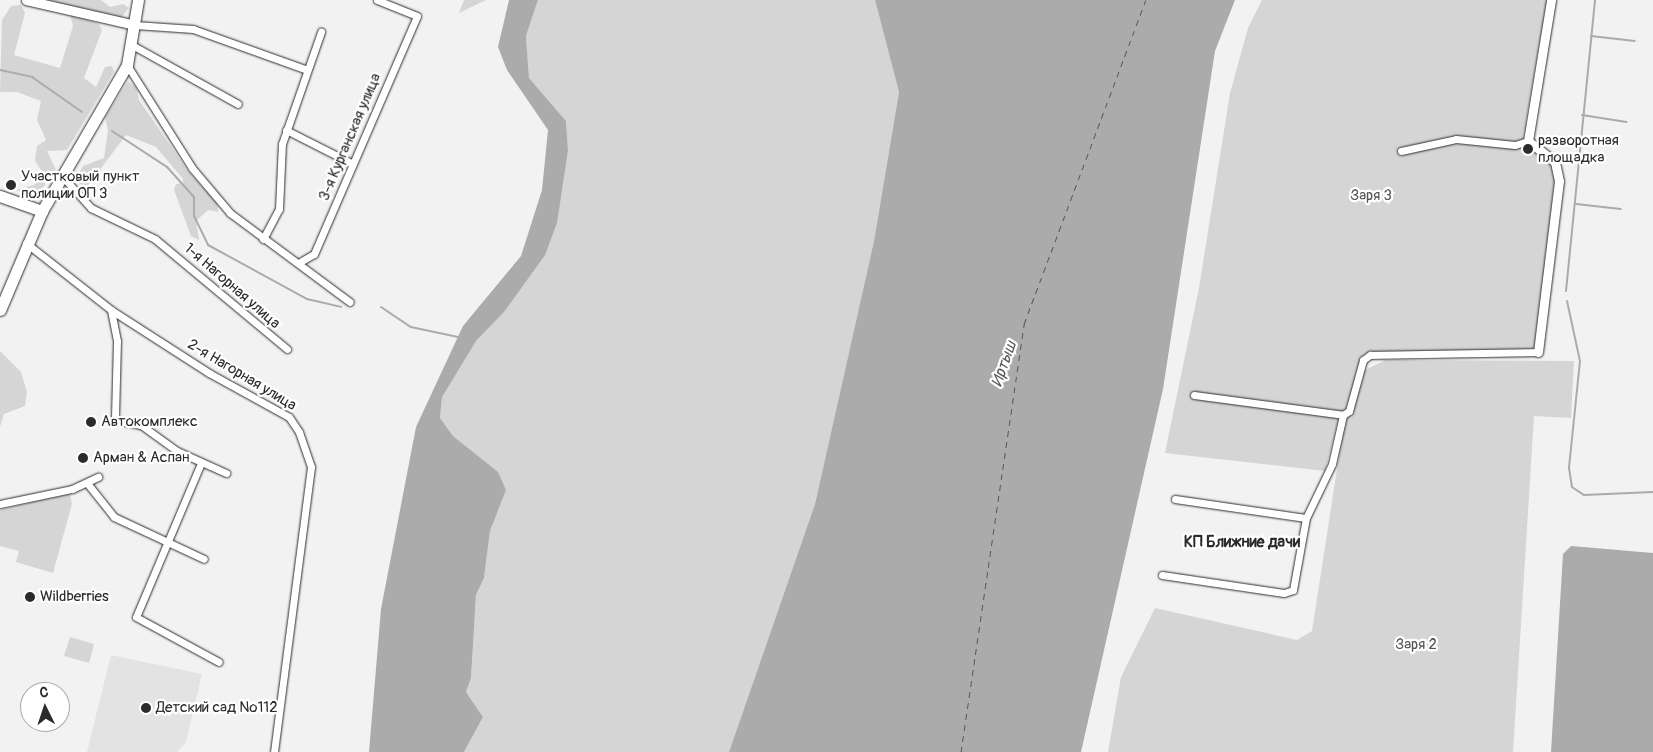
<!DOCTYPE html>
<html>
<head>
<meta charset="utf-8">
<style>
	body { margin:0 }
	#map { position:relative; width:1653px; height:752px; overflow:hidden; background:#f2f2f2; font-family:Pangolin,sans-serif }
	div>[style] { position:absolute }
	.built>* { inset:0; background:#e3e3e3 }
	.green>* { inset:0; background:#d5d5d5 }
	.water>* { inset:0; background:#ababab }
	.stream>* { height:2px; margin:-1px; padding:0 1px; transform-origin:1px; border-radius:1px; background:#ababab }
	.ferry>* { height:1px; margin-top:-0.5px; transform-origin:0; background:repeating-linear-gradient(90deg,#585858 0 6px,transparent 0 11px) }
	.roads { filter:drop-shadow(0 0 1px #2b2b2b) drop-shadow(0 0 1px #2b2b2b) }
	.minor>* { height:7px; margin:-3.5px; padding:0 3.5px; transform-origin:3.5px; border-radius:3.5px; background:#fff }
	.tertiary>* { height:9px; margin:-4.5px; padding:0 4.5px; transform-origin:4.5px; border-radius:4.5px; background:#fff }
	.primary>* { height:11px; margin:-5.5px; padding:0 5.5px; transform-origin:5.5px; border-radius:5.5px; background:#fff }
	.dots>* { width:14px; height:14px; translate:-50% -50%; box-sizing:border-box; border:2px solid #fff; border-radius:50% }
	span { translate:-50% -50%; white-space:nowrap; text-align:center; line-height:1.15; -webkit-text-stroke:4.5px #fff; paint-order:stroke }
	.street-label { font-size:15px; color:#2b2b2b }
	.poi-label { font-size:15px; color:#2b2b2b }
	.left { translate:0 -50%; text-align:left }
	.park-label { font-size:15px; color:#565656 }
	.water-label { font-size:16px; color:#585858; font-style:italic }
	.neighbourhood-label { font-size:16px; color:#2b2b2b; font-weight:700 }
	.north { position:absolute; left:20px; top:682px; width:50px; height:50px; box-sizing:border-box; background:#fff; border:1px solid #aaa; border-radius:50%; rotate:356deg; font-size:14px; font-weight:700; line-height:20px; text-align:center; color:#2b2b2b }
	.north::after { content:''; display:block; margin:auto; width:18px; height:22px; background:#2b2b2b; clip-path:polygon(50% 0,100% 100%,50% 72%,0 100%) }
</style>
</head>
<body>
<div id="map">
	<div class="built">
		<i style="clip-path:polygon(111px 655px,202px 674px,186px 742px,177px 752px,87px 752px)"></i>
	</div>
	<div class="green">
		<i style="clip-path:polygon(36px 0,101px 0,110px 7px,123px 4px,129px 8px,120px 19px)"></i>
		<i style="clip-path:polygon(464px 0,486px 0,459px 13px)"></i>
		<i style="clip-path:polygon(538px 0,875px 0,899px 92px,874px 241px,815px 504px,729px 752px,464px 752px,483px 717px,466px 692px,471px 678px,476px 595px,484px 578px,490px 531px,506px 490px,497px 472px,453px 436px,440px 418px,442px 397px,452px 378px,476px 341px,504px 312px,568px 150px,566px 121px,529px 78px,526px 36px)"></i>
		<i style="clip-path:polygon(1262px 0,1547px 0,1521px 150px,1542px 153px,1557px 171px,1534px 350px,1364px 354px,1349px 406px,1340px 413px,1325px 471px,1165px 453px,1199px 288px,1230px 93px,1248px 28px)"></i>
		<i style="clip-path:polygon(21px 5px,25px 13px,14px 55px,60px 68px,73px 26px,70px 14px,99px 24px,102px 30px,84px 78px,96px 87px,105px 67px,112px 66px,114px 72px,67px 150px,47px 151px,56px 170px,36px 197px,16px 190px,34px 185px,44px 174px,35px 161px,37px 146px,46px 140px,37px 120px,41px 101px,17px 92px,0 92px,2px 20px,11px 6px)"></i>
		<i style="clip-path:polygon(128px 81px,136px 87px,139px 100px,188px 171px,217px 203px,218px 212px,208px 210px,196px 221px,199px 240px,191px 236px,174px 190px,176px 184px,183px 183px,183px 179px,156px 147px,126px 135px,87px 187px,75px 182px,83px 166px,104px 158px,108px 130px,105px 118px)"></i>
		<i style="clip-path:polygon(0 351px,21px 372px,27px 392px,25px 406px,4px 414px,0 427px)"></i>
		<i style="clip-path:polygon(1386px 360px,1574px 361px,1571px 418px,1534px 416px,1513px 752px,1108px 752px,1121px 677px,1155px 608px,1297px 640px,1312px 631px,1344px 424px,1365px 370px)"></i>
		<i style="clip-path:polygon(70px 493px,72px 504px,53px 573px,16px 562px,19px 551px,0 546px,0 510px)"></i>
		<i style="clip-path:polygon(70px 637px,94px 644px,89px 663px,64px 656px)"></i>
	</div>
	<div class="water">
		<i style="clip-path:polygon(509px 0,538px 0,526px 36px,529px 78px,566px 121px,568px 150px,557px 223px,545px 255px,504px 312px,476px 341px,442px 397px,440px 418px,453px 436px,498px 472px,506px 490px,490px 531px,484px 578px,476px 595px,471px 678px,466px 692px,483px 717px,464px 752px,369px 752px,381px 609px,416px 427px,463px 326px,521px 256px,542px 190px,548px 130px,507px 70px,498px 47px)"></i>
		<i style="clip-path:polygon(875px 0,1235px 0,1215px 51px,1163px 389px,1081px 752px,729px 752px,815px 504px,874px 241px,899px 92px)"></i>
		<i style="clip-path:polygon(1571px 546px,1653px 553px,1653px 752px,1551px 752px,1563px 554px)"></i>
	</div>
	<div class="stream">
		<i style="left:1591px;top:36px;width:44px;rotate:6.5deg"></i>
		<i style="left:0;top:70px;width:33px;rotate:12deg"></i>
		<i style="left:32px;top:77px;width:61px;rotate:35deg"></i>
		<i style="left:1582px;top:115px;width:45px;rotate:9deg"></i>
		<i style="left:112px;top:131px;width:66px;rotate:33.2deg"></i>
		<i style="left:167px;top:167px;width:40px;rotate:48deg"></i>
		<i style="left:194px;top:197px;width:19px;rotate:90deg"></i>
		<i style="left:194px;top:216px;width:32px;rotate:64deg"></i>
		<i style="left:208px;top:245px;width:113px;rotate:28.6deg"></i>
		<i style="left:307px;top:299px;width:35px;rotate:13deg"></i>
		<i style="left:1576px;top:204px;width:45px;rotate:6.3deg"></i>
		<i style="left:1566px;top:291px;width:292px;rotate:-84.3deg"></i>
		<i style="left:1567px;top:301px;width:61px;rotate:77.8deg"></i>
		<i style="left:1580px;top:361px;width:108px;rotate:95.9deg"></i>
		<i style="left:1569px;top:468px;width:19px;rotate:81deg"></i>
		<i style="left:1572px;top:487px;width:14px;rotate:34deg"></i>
		<i style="left:1584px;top:495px;width:69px;rotate:-2.5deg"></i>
		<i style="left:381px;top:307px;width:36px;rotate:34deg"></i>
		<i style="left:411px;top:327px;width:48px;rotate:12deg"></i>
	</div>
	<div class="ferry">
		<i style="left:961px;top:752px;width:433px;rotate:-81.6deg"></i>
		<i style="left:1024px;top:324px;width:346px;rotate:-69.4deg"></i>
	</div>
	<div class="roads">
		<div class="minor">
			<i style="left:135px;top:25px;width:58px;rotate:3.9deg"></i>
			<i style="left:193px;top:29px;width:119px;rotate:19.7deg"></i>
			<i style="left:132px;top:45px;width:121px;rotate:29.1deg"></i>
			<i style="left:127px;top:65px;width:122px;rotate:57.7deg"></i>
			<i style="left:192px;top:168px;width:59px;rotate:49.8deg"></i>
			<i style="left:230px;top:213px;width:149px;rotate:36.6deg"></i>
			<i style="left:286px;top:130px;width:75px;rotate:26.9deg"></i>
			<i style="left:1401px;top:151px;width:56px;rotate:-12.3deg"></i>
			<i style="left:1456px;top:139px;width:59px;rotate:5.8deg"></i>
			<i style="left:1515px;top:145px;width:14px;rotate:-17deg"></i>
			<i style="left:63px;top:177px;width:42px;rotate:47.9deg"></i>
			<i style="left:91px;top:208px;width:71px;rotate:25.8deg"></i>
			<i style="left:155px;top:239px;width:172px;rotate:39.8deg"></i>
			<i style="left:263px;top:239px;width:34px;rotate:-62deg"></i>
			<i style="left:279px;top:209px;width:65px;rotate:-87.4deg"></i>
			<i style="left:282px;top:144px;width:119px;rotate:-70.8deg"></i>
			<i style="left:26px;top:243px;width:108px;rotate:38.2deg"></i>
			<i style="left:111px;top:310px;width:117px;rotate:32.7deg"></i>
			<i style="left:209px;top:373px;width:91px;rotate:28.8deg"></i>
			<i style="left:289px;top:417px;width:18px;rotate:56deg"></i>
			<i style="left:299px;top:432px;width:37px;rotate:71deg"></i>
			<i style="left:311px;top:467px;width:287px;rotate:97.4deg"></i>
			<i style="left:300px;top:262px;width:16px;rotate:-30deg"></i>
			<i style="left:314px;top:254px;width:259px;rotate:-66.6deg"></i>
			<i style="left:417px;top:16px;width:43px;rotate:-158.2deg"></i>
			<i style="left:111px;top:310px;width:32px;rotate:79deg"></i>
			<i style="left:117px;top:341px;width:79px;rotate:91.5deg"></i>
			<i style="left:115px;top:420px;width:26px;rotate:11deg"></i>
			<i style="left:141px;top:425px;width:44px;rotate:35.8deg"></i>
			<i style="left:177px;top:451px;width:54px;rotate:24.2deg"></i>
			<i style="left:1194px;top:395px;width:150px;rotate:7.6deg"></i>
			<i style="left:1343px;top:415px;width:7px;rotate:-34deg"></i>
			<i style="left:1349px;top:411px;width:53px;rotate:-74.6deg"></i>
			<i style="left:1363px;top:360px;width:9px;rotate:-36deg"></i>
			<i style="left:1370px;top:355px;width:168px;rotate:-1deg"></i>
			<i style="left:201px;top:463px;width:167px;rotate:112.9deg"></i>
			<i style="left:136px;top:617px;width:94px;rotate:28.5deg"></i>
			<i style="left:87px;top:483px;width:43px;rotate:51.5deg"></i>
			<i style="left:114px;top:517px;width:99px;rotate:25deg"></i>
			<i style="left:1175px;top:499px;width:132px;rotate:8.3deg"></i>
			<i style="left:0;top:504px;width:74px;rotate:-11.8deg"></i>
			<i style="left:72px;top:489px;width:29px;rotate:-25deg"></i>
			<i style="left:1162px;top:575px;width:123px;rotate:8.4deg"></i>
			<i style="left:1284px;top:593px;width:9px;rotate:-18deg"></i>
			<i style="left:1293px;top:590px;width:73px;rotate:-79.8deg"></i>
			<i style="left:1306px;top:518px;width:60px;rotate:-64.3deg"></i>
			<i style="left:1332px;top:464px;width:50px;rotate:-77.3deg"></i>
		</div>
		<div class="tertiary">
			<i style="left:26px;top:0;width:112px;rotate:12.9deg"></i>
			<i style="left:1538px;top:352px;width:172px;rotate:-83deg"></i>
			<i style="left:1559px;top:181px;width:19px;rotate:-102deg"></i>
			<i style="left:1555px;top:162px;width:34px;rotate:-142deg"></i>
			<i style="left:1528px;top:141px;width:143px;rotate:-80.7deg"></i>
		</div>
		<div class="primary">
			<i style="left:0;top:196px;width:45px;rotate:19.7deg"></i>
			<i style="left:0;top:310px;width:108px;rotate:-67deg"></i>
			<i style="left:42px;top:211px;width:169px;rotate:-59.8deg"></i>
			<i style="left:127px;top:65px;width:66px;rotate:-80.4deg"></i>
		</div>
	</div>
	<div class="dots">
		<i style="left:1528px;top:149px;background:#2b2b2b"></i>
		<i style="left:11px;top:185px;background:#2b2b2b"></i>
		<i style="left:91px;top:422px;background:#2b2b2b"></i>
		<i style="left:83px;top:458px;background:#2b2b2b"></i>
		<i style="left:30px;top:597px;background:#2b2b2b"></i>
		<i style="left:146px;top:708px;background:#2b2b2b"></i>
	</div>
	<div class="street-label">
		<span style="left:350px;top:137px;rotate:-67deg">3-я Курганская улица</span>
		<span style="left:232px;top:286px;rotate:41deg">1-я Нагорная улица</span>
		<span style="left:242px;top:375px;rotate:31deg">2-я Нагорная улица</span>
	</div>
	<div class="poi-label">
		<span class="left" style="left:1538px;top:149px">разворотная<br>площадка</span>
		<span class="left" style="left:21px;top:185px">Участковый пункт<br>полиции ОП 3</span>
		<span class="left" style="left:101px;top:422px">Автокомплекс</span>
		<span class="left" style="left:93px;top:458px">Арман &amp; Аспан</span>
		<span class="left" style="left:40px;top:597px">Wildberries</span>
		<span class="left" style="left:156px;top:708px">Детский сад №112</span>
	</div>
	<div class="park-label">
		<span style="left:1371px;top:196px">Заря 3</span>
		<span style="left:1416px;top:645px">Заря 2</span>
	</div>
	<div class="water-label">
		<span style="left:1004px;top:364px;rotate:-71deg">Иртыш</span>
	</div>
	<div class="neighbourhood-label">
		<span style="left:1242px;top:542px">КП Ближние дачи</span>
	</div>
	<div class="north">С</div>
</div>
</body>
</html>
